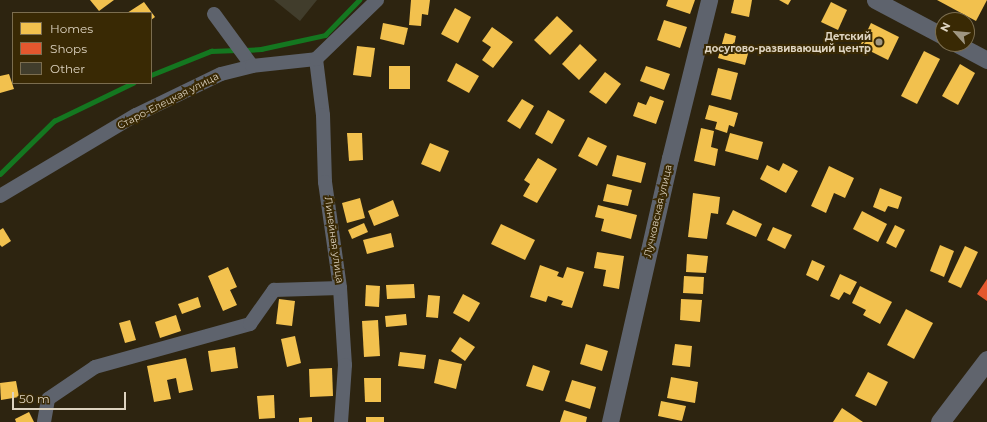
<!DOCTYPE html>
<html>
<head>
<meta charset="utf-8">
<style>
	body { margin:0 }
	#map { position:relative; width:987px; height:422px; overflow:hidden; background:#2d2410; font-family:Montserrat,sans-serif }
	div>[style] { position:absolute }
	.homes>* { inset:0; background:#f2c14e }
	.shops>* { inset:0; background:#e4572e }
	.stream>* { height:4.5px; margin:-2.25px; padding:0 2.25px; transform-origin:2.25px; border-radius:2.25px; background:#147720 }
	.building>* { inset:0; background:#413d2c }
	.minor>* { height:14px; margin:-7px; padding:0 7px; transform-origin:7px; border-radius:7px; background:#5e636d }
	.tertiary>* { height:17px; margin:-8.5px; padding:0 8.5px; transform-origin:8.5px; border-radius:8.5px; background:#5e636d }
	.secondary>* { height:19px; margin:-9.5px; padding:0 9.5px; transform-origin:9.5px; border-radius:9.5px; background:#60646d }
	.dots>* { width:11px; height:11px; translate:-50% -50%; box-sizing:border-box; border:2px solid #392904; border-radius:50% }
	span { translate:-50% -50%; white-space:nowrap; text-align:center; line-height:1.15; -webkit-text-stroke:4px #392904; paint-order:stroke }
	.poi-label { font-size:10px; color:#ddd3c0; font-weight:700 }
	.right { translate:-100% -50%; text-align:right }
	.street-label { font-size:10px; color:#ddd3c0 }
	.legend { position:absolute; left:12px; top:12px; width:140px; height:72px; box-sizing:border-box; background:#392904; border:1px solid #7b6d4f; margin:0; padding:5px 7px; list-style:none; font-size:12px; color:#ddd3c0 }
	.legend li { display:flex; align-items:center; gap:8px; height:20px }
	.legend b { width:20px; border:1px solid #7b6d4f }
	.north { position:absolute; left:935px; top:12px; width:40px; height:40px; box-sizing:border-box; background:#392904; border:1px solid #7b6d4f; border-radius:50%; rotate:297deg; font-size:11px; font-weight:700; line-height:16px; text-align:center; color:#ddd3c0 }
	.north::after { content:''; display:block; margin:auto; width:14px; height:18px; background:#9f9682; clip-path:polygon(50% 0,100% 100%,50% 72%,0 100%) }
	.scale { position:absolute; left:12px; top:392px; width:114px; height:18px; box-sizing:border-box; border:2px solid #ddd3c0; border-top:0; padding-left:5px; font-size:12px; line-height:14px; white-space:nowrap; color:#ddd3c0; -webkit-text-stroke:3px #392904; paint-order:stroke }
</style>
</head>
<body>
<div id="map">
	<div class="homes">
		<i style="clip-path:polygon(90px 0,114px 0,99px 11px)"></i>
		<i style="clip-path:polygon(411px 0,430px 0,428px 15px,422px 14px,421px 26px,409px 25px)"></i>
		<i style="clip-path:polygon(668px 0,695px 0,690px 14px,666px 6px)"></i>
		<i style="clip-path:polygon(734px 0,752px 0,749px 17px,731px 13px)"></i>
		<i style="clip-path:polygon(779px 0,791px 0,788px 5px)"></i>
		<i style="clip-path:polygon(937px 0,987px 0,976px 21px)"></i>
		<i style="clip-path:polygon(144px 2px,155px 17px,151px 20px,151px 13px,127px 13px)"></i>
		<i style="clip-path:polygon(831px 2px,847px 10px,838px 30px,821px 22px)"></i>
		<i style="clip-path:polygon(455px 8px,471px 17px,458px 43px,441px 34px)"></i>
		<i style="clip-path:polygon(557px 16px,573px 31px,550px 55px,534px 40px)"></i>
		<i style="clip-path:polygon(664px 20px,687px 27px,680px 48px,657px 40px)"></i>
		<i style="clip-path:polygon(383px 23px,408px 28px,404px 45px,380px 39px)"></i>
		<i style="clip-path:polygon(871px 23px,899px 37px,888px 60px,860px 46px)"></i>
		<i style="clip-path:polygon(492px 27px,513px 42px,493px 68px,482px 60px,491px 47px,482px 41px)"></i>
		<i style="clip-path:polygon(725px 33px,736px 36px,734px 46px,749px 50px,745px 65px,718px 58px)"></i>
		<i style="clip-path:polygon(580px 44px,597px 60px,579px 80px,562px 64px)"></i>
		<i style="clip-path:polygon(357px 46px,375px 48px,371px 77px,353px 75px)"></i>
		<i style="clip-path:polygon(924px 51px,940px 59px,917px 104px,901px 96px)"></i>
		<i style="clip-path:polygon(456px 63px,479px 76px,469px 93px,447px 81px)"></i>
		<i style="clip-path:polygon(960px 64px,975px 73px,958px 105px,942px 96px)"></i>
		<i style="clip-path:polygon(389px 66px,410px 66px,410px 89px,389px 89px)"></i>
		<i style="clip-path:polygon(646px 66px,670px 74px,664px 90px,640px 81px)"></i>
		<i style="clip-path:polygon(718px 68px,738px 73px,731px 100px,711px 95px)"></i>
		<i style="clip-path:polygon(605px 72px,621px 84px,606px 104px,589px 92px)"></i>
		<i style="clip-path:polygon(9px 74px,14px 89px,0 93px,0 76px)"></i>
		<i style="clip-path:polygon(650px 96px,664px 101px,656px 124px,633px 116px,638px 102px,646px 105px)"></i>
		<i style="clip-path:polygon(522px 99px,534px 106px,520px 129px,507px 121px)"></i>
		<i style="clip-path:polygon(709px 105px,738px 113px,734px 127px,729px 125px,727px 133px,715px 129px,717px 122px,705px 119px)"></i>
		<i style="clip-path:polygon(548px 110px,565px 120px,552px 144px,535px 134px)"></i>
		<i style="clip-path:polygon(701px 128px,714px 131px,711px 147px,718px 149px,715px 166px,694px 161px)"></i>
		<i style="clip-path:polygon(347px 133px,362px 133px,363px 160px,349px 161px)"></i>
		<i style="clip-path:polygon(730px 133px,763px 142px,758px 160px,725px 151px)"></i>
		<i style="clip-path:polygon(588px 137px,607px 146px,597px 166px,578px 156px)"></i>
		<i style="clip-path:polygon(430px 143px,449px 151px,440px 172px,421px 164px)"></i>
		<i style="clip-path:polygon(617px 155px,646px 163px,641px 183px,612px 176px)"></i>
		<i style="clip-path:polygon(538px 158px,557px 169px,537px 203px,523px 196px,530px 184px,524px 180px)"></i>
		<i style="clip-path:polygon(783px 163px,798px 171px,786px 193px,760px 179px,767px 165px,779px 171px)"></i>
		<i style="clip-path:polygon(829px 166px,854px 178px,845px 198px,834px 193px,826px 213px,811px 206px)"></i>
		<i style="clip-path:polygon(607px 184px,632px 190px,628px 206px,603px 201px)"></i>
		<i style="clip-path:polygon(880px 188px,902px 197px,898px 209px,888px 206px,885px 212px,873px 207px)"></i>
		<i style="clip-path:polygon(693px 193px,720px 197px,718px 214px,711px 213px,707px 239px,688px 237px)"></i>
		<i style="clip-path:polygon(360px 198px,365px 218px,347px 223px,342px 203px)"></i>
		<i style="clip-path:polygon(393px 200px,399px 216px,374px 226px,368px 211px)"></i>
		<i style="clip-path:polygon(598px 205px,637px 215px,631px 239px,601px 231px,604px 219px,595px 217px)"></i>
		<i style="clip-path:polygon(733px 210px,762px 224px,756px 237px,726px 224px)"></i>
		<i style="clip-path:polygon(862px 211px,887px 224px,878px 242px,853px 229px)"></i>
		<i style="clip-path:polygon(364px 223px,368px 232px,352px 239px,348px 230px)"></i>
		<i style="clip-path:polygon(501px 224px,535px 240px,525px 260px,491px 244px)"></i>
		<i style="clip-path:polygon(895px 225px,905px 230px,896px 248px,886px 243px)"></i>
		<i style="clip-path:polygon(773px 227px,792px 235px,785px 249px,767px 240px)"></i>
		<i style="clip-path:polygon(3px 228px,11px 241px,2px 247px,0 245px,0 230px)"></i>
		<i style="clip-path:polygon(391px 233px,394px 247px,367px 254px,363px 240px)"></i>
		<i style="clip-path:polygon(940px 245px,954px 251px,944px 277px,930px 271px)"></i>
		<i style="clip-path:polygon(965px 246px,978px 252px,961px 288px,948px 282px)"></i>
		<i style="clip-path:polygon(597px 252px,624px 256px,619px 289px,603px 286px,606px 270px,594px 268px)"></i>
		<i style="clip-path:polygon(687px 254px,708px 256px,706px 273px,686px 272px)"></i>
		<i style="clip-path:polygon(812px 260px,825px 266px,818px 281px,806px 275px)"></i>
		<i style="clip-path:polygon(540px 265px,559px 272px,557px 276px,563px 278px,567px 267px,584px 272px,572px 308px,561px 305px,563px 301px,548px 296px,546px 302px,530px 297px)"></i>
		<i style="clip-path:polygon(228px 267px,237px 287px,230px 290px,237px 305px,223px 311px,208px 276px)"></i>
		<i style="clip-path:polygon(840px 274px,857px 282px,850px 295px,844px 292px,839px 300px,830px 296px)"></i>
		<i style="clip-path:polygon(684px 276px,704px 277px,703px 294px,683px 293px)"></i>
		<i style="clip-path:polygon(414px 284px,415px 298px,387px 299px,386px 285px)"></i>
		<i style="clip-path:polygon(366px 285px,380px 286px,379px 307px,365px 306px)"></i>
		<i style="clip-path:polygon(860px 286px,892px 302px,880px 324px,863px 315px,866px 310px,852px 303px)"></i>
		<i style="clip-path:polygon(463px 294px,480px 303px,469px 322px,453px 313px)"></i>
		<i style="clip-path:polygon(428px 295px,440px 296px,438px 318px,426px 317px)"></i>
		<i style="clip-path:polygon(198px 297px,201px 307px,182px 314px,178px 304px)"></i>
		<i style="clip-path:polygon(279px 299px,295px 301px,292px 326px,276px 324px)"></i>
		<i style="clip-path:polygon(681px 299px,702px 300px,700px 322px,680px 320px)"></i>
		<i style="clip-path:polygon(906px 309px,933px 323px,914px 359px,887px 345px)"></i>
		<i style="clip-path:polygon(406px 314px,407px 325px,386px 327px,385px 316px)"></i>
		<i style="clip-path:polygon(176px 315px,181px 331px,160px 338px,155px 322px)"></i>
		<i style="clip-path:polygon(130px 320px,136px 340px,125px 343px,119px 323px)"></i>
		<i style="clip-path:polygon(378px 320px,380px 356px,364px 357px,362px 321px)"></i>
		<i style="clip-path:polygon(295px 336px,301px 363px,287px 367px,281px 339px)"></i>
		<i style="clip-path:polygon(460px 337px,475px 347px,465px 361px,451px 351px)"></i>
		<i style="clip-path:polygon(586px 344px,608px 351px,602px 371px,580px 364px)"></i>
		<i style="clip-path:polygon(675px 344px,692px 346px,690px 367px,672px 365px)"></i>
		<i style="clip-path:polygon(235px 347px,238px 368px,211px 372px,208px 351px)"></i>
		<i style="clip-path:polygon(400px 352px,426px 355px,424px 369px,398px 366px)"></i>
		<i style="clip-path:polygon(186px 358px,193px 390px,179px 393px,176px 378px,167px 380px,171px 399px,154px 402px,147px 366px)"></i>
		<i style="clip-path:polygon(439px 359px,462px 364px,456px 389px,434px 383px)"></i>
		<i style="clip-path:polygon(533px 365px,550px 371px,543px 391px,526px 386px)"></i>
		<i style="clip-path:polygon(332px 368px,333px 396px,310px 397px,309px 369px)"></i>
		<i style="clip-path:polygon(868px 372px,888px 382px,876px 406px,855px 396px)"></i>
		<i style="clip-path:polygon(671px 377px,698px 382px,695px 403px,667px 398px)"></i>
		<i style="clip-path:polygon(364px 378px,381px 378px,381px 402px,365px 402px)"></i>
		<i style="clip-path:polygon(572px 380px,596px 387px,590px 409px,565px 401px)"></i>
		<i style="clip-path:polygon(16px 381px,19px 397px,1px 400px,0 383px)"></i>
		<i style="clip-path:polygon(274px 395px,275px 418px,259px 419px,257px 396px)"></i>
		<i style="clip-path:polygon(661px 401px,686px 406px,682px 421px,658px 416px)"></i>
		<i style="clip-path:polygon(842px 408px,863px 422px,833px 422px)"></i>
		<i style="clip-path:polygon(564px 410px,587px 417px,586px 422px,560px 422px)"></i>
		<i style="clip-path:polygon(29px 412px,34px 422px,16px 422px,15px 419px)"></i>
		<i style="clip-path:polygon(312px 417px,312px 422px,299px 422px,299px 418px)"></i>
		<i style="clip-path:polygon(366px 417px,384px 417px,384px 422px,366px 422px)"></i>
	</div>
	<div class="shops">
		<i style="clip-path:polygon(987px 279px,987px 301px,977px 294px)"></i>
	</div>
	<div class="stream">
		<i style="left:244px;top:50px;width:17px;rotate:-3deg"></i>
		<i style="left:261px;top:49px;width:66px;rotate:-12.3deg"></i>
		<i style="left:325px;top:35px;width:49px;rotate:-45.8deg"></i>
		<i style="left:151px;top:75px;width:65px;rotate:-21.8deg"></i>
		<i style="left:211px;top:51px;width:26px;rotate:-2deg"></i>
		<i style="left:0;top:174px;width:76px;rotate:-44.5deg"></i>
		<i style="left:54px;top:121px;width:88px;rotate:-25.7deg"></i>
	</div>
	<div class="building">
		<i style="clip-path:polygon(274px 0,317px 0,300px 21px)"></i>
	</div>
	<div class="minor">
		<i style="left:214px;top:14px;width:64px;rotate:53.8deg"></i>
		<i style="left:316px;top:59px;width:56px;rotate:82.9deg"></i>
		<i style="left:323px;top:115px;width:67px;rotate:88.3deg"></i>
		<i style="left:325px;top:182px;width:107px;rotate:81.9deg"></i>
		<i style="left:340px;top:288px;width:77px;rotate:86.3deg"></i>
		<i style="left:345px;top:365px;width:57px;rotate:94deg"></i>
		<i style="left:0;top:196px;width:158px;rotate:-30.8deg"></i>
		<i style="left:136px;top:115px;width:94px;rotate:-25.8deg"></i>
		<i style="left:221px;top:74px;width:32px;rotate:-14deg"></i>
		<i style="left:252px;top:66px;width:64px;rotate:-6.2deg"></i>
		<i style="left:316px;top:59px;width:85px;rotate:-44deg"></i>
		<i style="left:44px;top:422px;width:23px;rotate:-80deg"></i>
		<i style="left:48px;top:399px;width:57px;rotate:-34.2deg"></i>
		<i style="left:95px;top:367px;width:161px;rotate:-15.5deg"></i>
		<i style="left:250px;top:324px;width:42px;rotate:-54.8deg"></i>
		<i style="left:274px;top:290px;width:66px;rotate:-1.7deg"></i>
	</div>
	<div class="tertiary">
		<i style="left:875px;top:0;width:77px;rotate:27.9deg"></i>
		<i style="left:957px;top:44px;width:34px;rotate:28deg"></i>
		<i style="left:610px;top:422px;width:271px;rotate:-77.2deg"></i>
		<i style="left:670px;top:158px;width:163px;rotate:-76.1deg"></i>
	</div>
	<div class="secondary">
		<i style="left:940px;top:422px;width:78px;rotate:-52.8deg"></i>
	</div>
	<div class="dots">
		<i style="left:879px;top:42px;background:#9f9682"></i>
	</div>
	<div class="poi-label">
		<span class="right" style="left:871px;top:42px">Детский<br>досугово-развивающий центр</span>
	</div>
	<div class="street-label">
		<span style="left:168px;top:101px;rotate:-27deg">Старо-Елецкая улица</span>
		<span style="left:658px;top:211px;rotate:-77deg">Лучковская улица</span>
		<span style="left:334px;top:240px;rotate:82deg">Линейная улица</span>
	</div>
	<ul class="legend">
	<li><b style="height:11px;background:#f2c14e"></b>Homes</li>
	<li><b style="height:11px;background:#e4572e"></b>Shops</li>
	<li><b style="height:11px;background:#413d2c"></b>Other</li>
	</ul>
	<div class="north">N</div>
	<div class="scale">50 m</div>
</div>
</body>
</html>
